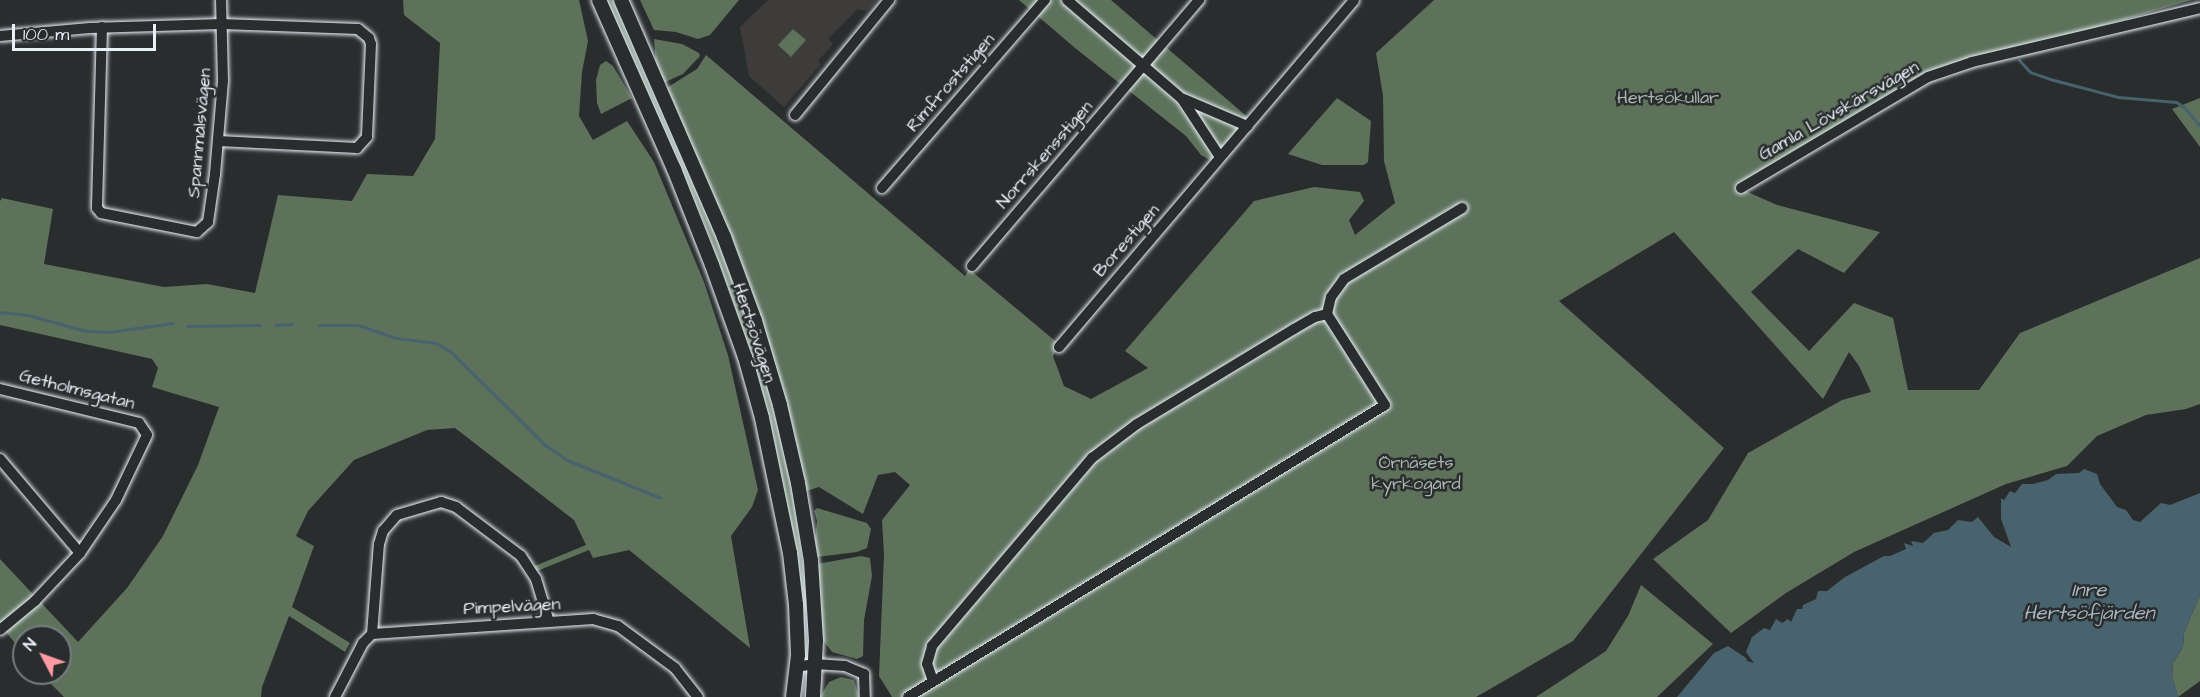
<!DOCTYPE html>
<html>
<head>
<meta charset="utf-8">
<style>
	body { margin:0 }
	#map { position:relative; width:2200px; height:697px; overflow:hidden; background:#2a2d2e; font-family:"Architects Daughter",sans-serif }
	div>[style] { position:absolute }
	.built>* { inset:0; background:#3e3c3a }
	.green>* { inset:0; background:#5d715b }
	.water>* { inset:0; background:#48636d }
	.stream>* { height:3px; margin:-1.5px; padding:0 1.5px; transform-origin:1.5px; border-radius:1.5px; background:#48636d }
	.roads { filter:drop-shadow(0 0 2px #e8f1f8) drop-shadow(0 0 2px #e8f1f8) }
	.minor>* { height:10px; margin:-5px; padding:0 5px; transform-origin:5px; border-radius:5px; background:#2a2d2e }
	.secondary>* { height:14px; margin:-7px; padding:0 7px; transform-origin:7px; border-radius:7px; background:#2a2d2e }
	span { translate:-50% -50%; white-space:nowrap; text-align:center; line-height:1.15; -webkit-text-stroke:5px #2a2d2e; paint-order:stroke }
	.street-label { font-size:18px; color:#e8f1f8 }
	.park-label { font-size:18px; color:#a9b7b1 }
	.water-label { font-size:20px; color:#a8b8c0; font-style:italic }
	.north { position:absolute; left:12px; top:625px; width:60px; height:60px; box-sizing:border-box; background:#2a2d2e; border:2px solid #767b7f; border-radius:50%; rotate:311deg; font-size:16px; font-weight:700; line-height:24px; text-align:center; color:#e8f1f8 }
	.north::after { content:''; display:block; margin:auto; width:21px; height:27px; background:#ff9aa2; clip-path:polygon(50% 0,100% 100%,50% 72%,0 100%) }
	.scale { position:absolute; left:12px; top:24px; width:144px; height:27px; box-sizing:border-box; border:3px solid #e8f1f8; border-top:0; padding-left:8px; font-size:18px; line-height:21px; white-space:nowrap; color:#e8f1f8; -webkit-text-stroke:4px #2a2d2e; paint-order:stroke }
</style>
</head>
<body>
<div id="map">
	<div class="built">
		<i style="clip-path:polygon(768px 0,877px 0,867px 11px,857px 9px,828px 39px,833px 44px,818px 61px,821px 64px,784px 107px,749px 76px,740px 27px)"></i>
	</div>
	<div class="green">
		<i style="clip-path:polygon(403px 0,579px 0,588px 41px,582px 72px,579px 116px,593px 140px,627px 121px,654px 162px,704px 282px,728px 355px,758px 490px,752px 507px,731px 536px,750px 648px,629px 550px,593px 558px,589px 550px,532px 573px,530px 568px,586px 545px,574px 520px,455px 428px,427px 430px,354px 460px,308px 511px,296px 536px,314px 546px,292px 607px,350px 643px,345px 652px,289px 616px,262px 687px,261px 697px,64px 697px,40px 673px,60px 673px,60px 637px,24px 637px,24px 654px,0 625px,0 559px,78px 642px,127px 588px,163px 536px,198px 465px,219px 407px,152px 387px,158px 368px,152px 359px,0 325px,0 201px,2px 198px,53px 209px,44px 264px,164px 287px,207px 284px,255px 293px,278px 195px,352px 201px,367px 174px,413px 176px,435px 139px,440px 43px,404px 15px)"></i>
		<i style="clip-path:polygon(606px 0,614px 0,642px 68px,687px 164px,733px 277px,753px 334px,783px 446px,795px 505px,809px 608px,805px 610px,775px 446px,745px 335px,707px 230px)"></i>
		<i style="clip-path:polygon(640px 0,739px 0,710px 35px,698px 39px,676px 32px,654px 30px)"></i>
		<i style="clip-path:polygon(1019px 0,1111px 0,1251px 120px,1215px 163px,1201px 155px,1186px 136px,1075px 48px)"></i>
		<i style="clip-path:polygon(1434px 0,2192px 0,1938px 73px,1743px 190px,1777px 205px,1880px 232px,1844px 273px,1798px 249px,1751px 292px,1809px 351px,1854px 303px,1893px 318px,1908px 390px,1979px 390px,2020px 333px,2200px 258px,2200px 404px,2186px 409px,2146px 415px,2097px 436px,2067px 466px,2006px 484px,1854px 552px,1786px 593px,1731px 633px,1653px 559px,1708px 520px,1748px 453px,1842px 400px,1871px 392px,1859px 366px,1849px 352px,1823px 399px,1674px 232px,1559px 301px,1724px 448px,1573px 641px,1476px 697px,892px 697px,879px 676px,884px 555px,882px 520px,910px 485px,895px 472px,878px 475px,863px 514px,819px 487px,800px 493px,751px 311px,660px 92px,697px 69px,706px 55px,965px 276px,969px 269px,1060px 345px,1053px 356px,1064px 386px,1091px 399px,1148px 368px,1125px 351px,1254px 201px,1314px 187px,1360px 192px,1364px 201px,1349px 220px,1355px 235px,1395px 203px,1384px 161px,1383px 96px,1376px 53px)"></i>
		<i style="clip-path:polygon(793px 29px,806px 40px,791px 57px,778px 45px)"></i>
		<i style="clip-path:polygon(654px 39px,682px 44px,699px 53px,700px 56px,683px 74px,663px 83px,656px 65px)"></i>
		<i style="clip-path:polygon(606px 61px,613px 66px,632px 98px,601px 114px,597px 103px,596px 80px,600px 65px)"></i>
		<i style="clip-path:polygon(1337px 98px,1371px 121px,1368px 162px,1364px 165px,1322px 165px,1288px 154px)"></i>
		<i style="clip-path:polygon(2200px 98px,2200px 147px,2172px 109px)"></i>
		<i style="clip-path:polygon(817px 508px,867px 523px,871px 529px,867px 548px,857px 552px,817px 557px,815px 540px,817px 521px,814px 511px)"></i>
		<i style="clip-path:polygon(861px 556px,870px 558px,872px 576px,864px 620px,863px 656px,857px 659px,832px 652px,823px 640px,817px 564px)"></i>
		<i style="clip-path:polygon(1641px 585px,1713px 644px,1657px 697px,1536px 697px,1606px 651px,1628px 616px)"></i>
		<i style="clip-path:polygon(2200px 595px,2200px 681px,2178px 697px,2172px 676px,2173px 663px,2183px 647px,2184px 633px)"></i>
		<i style="clip-path:polygon(841px 677px,854px 680px,859px 697px,820px 697px,829px 682px)"></i>
	</div>
	<div class="water">
		<i style="clip-path:polygon(2084px 469px,2097px 474px,2100px 484px,2117px 507px,2126px 510px,2133px 520px,2140px 522px,2161px 503px,2170px 505px,2200px 493px,2200px 595px,2184px 633px,2183px 647px,2173px 663px,2172px 676px,2178px 697px,1677px 697px,1714px 653px,1728px 646px,1746px 658px,1747px 661px,1754px 663px,1746px 652px,1752px 637px,1764px 628px,1770px 630px,1776px 619px,1782px 623px,1788px 619px,1791px 622px,1797px 609px,1802px 609px,1803px 605px,1816px 599px,1818px 591px,1827px 591px,1845px 577px,1884px 556px,1890px 556px,1906px 549px,1904px 543px,1913px 546px,1911px 541px,1923px 543px,1934px 533px,1948px 530px,1958px 520px,1972px 522px,1978px 517px,1994px 537px,2011px 547px,2001px 519px,2001px 498px,2004px 500px,2010px 491px,2015px 493px,2022px 484px,2033px 484px,2048px 480px,2056px 474px,2079px 473px)"></i>
	</div>
	<div class="stream">
		<i style="left:2019px;top:60px;width:16px;rotate:47deg"></i>
		<i style="left:2030px;top:72px;width:21px;rotate:19deg"></i>
		<i style="left:2050px;top:79px;width:70px;rotate:14.8deg"></i>
		<i style="left:2118px;top:97px;width:58px;rotate:4.9deg"></i>
		<i style="left:2176px;top:102px;width:9px;rotate:32deg"></i>
		<i style="left:2184px;top:107px;width:25px;rotate:50deg"></i>
		<i style="left:0;top:312px;width:28px;rotate:6deg"></i>
		<i style="left:28px;top:315px;width:60px;rotate:15.4deg"></i>
		<i style="left:86px;top:331px;width:23px;rotate:2deg"></i>
		<i style="left:109px;top:332px;width:64px;rotate:-8.1deg"></i>
		<i style="left:276px;top:325px;width:16px;rotate:-4deg"></i>
		<i style="left:319px;top:325px;width:39px"></i>
		<i style="left:358px;top:325px;width:40px;rotate:18.9deg"></i>
		<i style="left:396px;top:338px;width:40px;rotate:7.1deg"></i>
		<i style="left:436px;top:343px;width:17px;rotate:31deg"></i>
		<i style="left:451px;top:352px;width:132px;rotate:44.7deg"></i>
		<i style="left:545px;top:445px;width:27px;rotate:34deg"></i>
		<i style="left:567px;top:460px;width:101px;rotate:22deg"></i>
		<i style="left:187px;top:326px;width:73px;rotate:-0.8deg"></i>
	</div>
	<div class="roads">
		<div class="minor">
			<i style="left:1067px;top:0;width:152px;rotate:40.7deg"></i>
			<i style="left:1182px;top:99px;width:69px;rotate:56.8deg"></i>
			<i style="left:102px;top:27px;width:181px;rotate:91.6deg"></i>
			<i style="left:97px;top:208px;width:6px;rotate:51deg"></i>
			<i style="left:101px;top:213px;width:98px;rotate:11.2deg"></i>
			<i style="left:197px;top:232px;width:15px;rotate:-42deg"></i>
			<i style="left:208px;top:222px;width:49px;rotate:-81.7deg"></i>
			<i style="left:215px;top:174px;width:93px;rotate:-85.1deg"></i>
			<i style="left:223px;top:81px;width:81px;rotate:-91.4deg"></i>
			<i style="left:0;top:36px;width:90px;rotate:-5.1deg"></i>
			<i style="left:90px;top:28px;width:132px;rotate:-1.7deg"></i>
			<i style="left:222px;top:24px;width:136px;rotate:2.1deg"></i>
			<i style="left:358px;top:29px;width:14px;rotate:39deg"></i>
			<i style="left:369px;top:38px;width:6px;rotate:72deg"></i>
			<i style="left:371px;top:44px;width:93px;rotate:92.5deg"></i>
			<i style="left:367px;top:137px;width:15px;rotate:132deg"></i>
			<i style="left:357px;top:148px;width:139px;rotate:-177.1deg"></i>
			<i style="left:1184px;top:99px;width:69px;rotate:23.2deg"></i>
			<i style="left:795px;top:115px;width:149px;rotate:-50.7deg"></i>
			<i style="left:882px;top:188px;width:249px;rotate:-49.1deg"></i>
			<i style="left:1741px;top:188px;width:217px;rotate:-30.7deg"></i>
			<i style="left:1928px;top:77px;width:46px;rotate:-18.8deg"></i>
			<i style="left:1972px;top:62px;width:234px;rotate:-13.3deg"></i>
			<i style="left:972px;top:266px;width:350px;rotate:-49.5deg"></i>
			<i style="left:1059px;top:347px;width:455px;rotate:-49.6deg"></i>
			<i style="left:0;top:389px;width:143px;rotate:13.7deg"></i>
			<i style="left:139px;top:423px;width:14px;rotate:56deg"></i>
			<i style="left:147px;top:435px;width:72px;rotate:115.5deg"></i>
			<i style="left:116px;top:500px;width:64px;rotate:124.2deg"></i>
			<i style="left:80px;top:553px;width:66px;rotate:133.2deg"></i>
			<i style="left:35px;top:601px;width:45px;rotate:140.4deg"></i>
			<i style="left:0;top:459px;width:123px;rotate:49.6deg"></i>
			<i style="left:372px;top:634px;width:90px;rotate:-85.6deg"></i>
			<i style="left:379px;top:544px;width:14px;rotate:-73deg"></i>
			<i style="left:383px;top:531px;width:21px;rotate:-49deg"></i>
			<i style="left:397px;top:515px;width:46px;rotate:-16.5deg"></i>
			<i style="left:441px;top:502px;width:16px;rotate:18deg"></i>
			<i style="left:456px;top:507px;width:81px;rotate:37deg"></i>
			<i style="left:521px;top:556px;width:27px;rotate:57deg"></i>
			<i style="left:536px;top:579px;width:45px;rotate:73.2deg"></i>
			<i style="left:796px;top:667px;width:19px;rotate:-9deg"></i>
			<i style="left:815px;top:664px;width:30px;rotate:4deg"></i>
			<i style="left:845px;top:666px;width:21px;rotate:23deg"></i>
			<i style="left:864px;top:674px;width:23px;rotate:88deg"></i>
			<i style="left:933px;top:681px;width:18px;rotate:-109deg"></i>
			<i style="left:927px;top:664px;width:19px;rotate:-74deg"></i>
			<i style="left:932px;top:646px;width:247px;rotate:-49.6deg"></i>
			<i style="left:1092px;top:458px;width:56px;rotate:-37.1deg"></i>
			<i style="left:1137px;top:424px;width:184px;rotate:-31.2deg"></i>
			<i style="left:1294px;top:329px;width:24px;rotate:-30deg"></i>
			<i style="left:1315px;top:317px;width:12px;rotate:-14deg"></i>
			<i style="left:1327px;top:314px;width:17px;rotate:-77deg"></i>
			<i style="left:1331px;top:297px;width:22px;rotate:-54deg"></i>
			<i style="left:1344px;top:279px;width:138px;rotate:-31deg"></i>
			<i style="left:335px;top:697px;width:61px;rotate:-62.6deg"></i>
			<i style="left:363px;top:643px;width:13px;rotate:-45deg"></i>
			<i style="left:372px;top:634px;width:222px;rotate:-3.9deg"></i>
			<i style="left:593px;top:619px;width:26px;rotate:16deg"></i>
			<i style="left:618px;top:626px;width:71px;rotate:36.4deg"></i>
			<i style="left:675px;top:668px;width:37px;rotate:52deg"></i>
			<i style="left:908px;top:697px;width:559px;rotate:-31.47deg"></i>
			<i style="left:1385px;top:405px;width:108px;rotate:-122.5deg"></i>
		</div>
		<div class="secondary">
			<i style="left:599px;top:0;width:185px;rotate:66.1deg"></i>
			<i style="left:674px;top:169px;width:103px;rotate:68.4deg"></i>
			<i style="left:712px;top:265px;width:98px;rotate:70.3deg"></i>
			<i style="left:745px;top:357px;width:63px;rotate:74.4deg"></i>
			<i style="left:762px;top:418px;width:138px;rotate:78.3deg"></i>
			<i style="left:790px;top:553px;width:52px;rotate:83.4deg"></i>
			<i style="left:796px;top:605px;width:50px;rotate:87.7deg"></i>
			<i style="left:798px;top:655px;width:42px;rotate:96.8deg"></i>
			<i style="left:621px;top:0;width:258px;rotate:66.5deg"></i>
			<i style="left:724px;top:237px;width:90px;rotate:69.7deg"></i>
			<i style="left:755px;top:321px;width:88px;rotate:73.4deg"></i>
			<i style="left:780px;top:405px;width:80px;rotate:77deg"></i>
			<i style="left:798px;top:483px;width:79px;rotate:80.5deg"></i>
			<i style="left:811px;top:561px;width:80px;rotate:86.4deg"></i>
			<i style="left:816px;top:641px;width:56px;rotate:93.1deg"></i>
		</div>
	</div>
	<div class="street-label">
		<span style="left:951px;top:83px;rotate:-49deg">Rimfroststigen</span>
		<span style="left:1839px;top:111px;rotate:-30deg">Gamla Lövskärsvägen</span>
		<span style="left:200px;top:133px;rotate:-85deg">Spannmålsvägen</span>
		<span style="left:1045px;top:155px;rotate:-49deg">Norrskensstigen</span>
		<span style="left:1127px;top:241px;rotate:-49deg">Borestigen</span>
		<span style="left:754px;top:333px;rotate:72deg">Hertsövägen</span>
		<span style="left:77px;top:390px;rotate:14deg">Getholmsgatan</span>
		<span style="left:512px;top:607px;rotate:-3deg">Pimpelvägen</span>
	</div>
	<div class="park-label">
		<span style="left:1668px;top:98px">Hertsökullar</span>
		<span style="left:1416px;top:474px">Örnäsets<br>kyrkogård</span>
	</div>
	<div class="water-label">
		<span style="left:2089px;top:602px">Inre<br>Hertsöfjärden</span>
	</div>
	<div class="north">N</div>
	<div class="scale">100 m</div>
</div>
</body>
</html>
